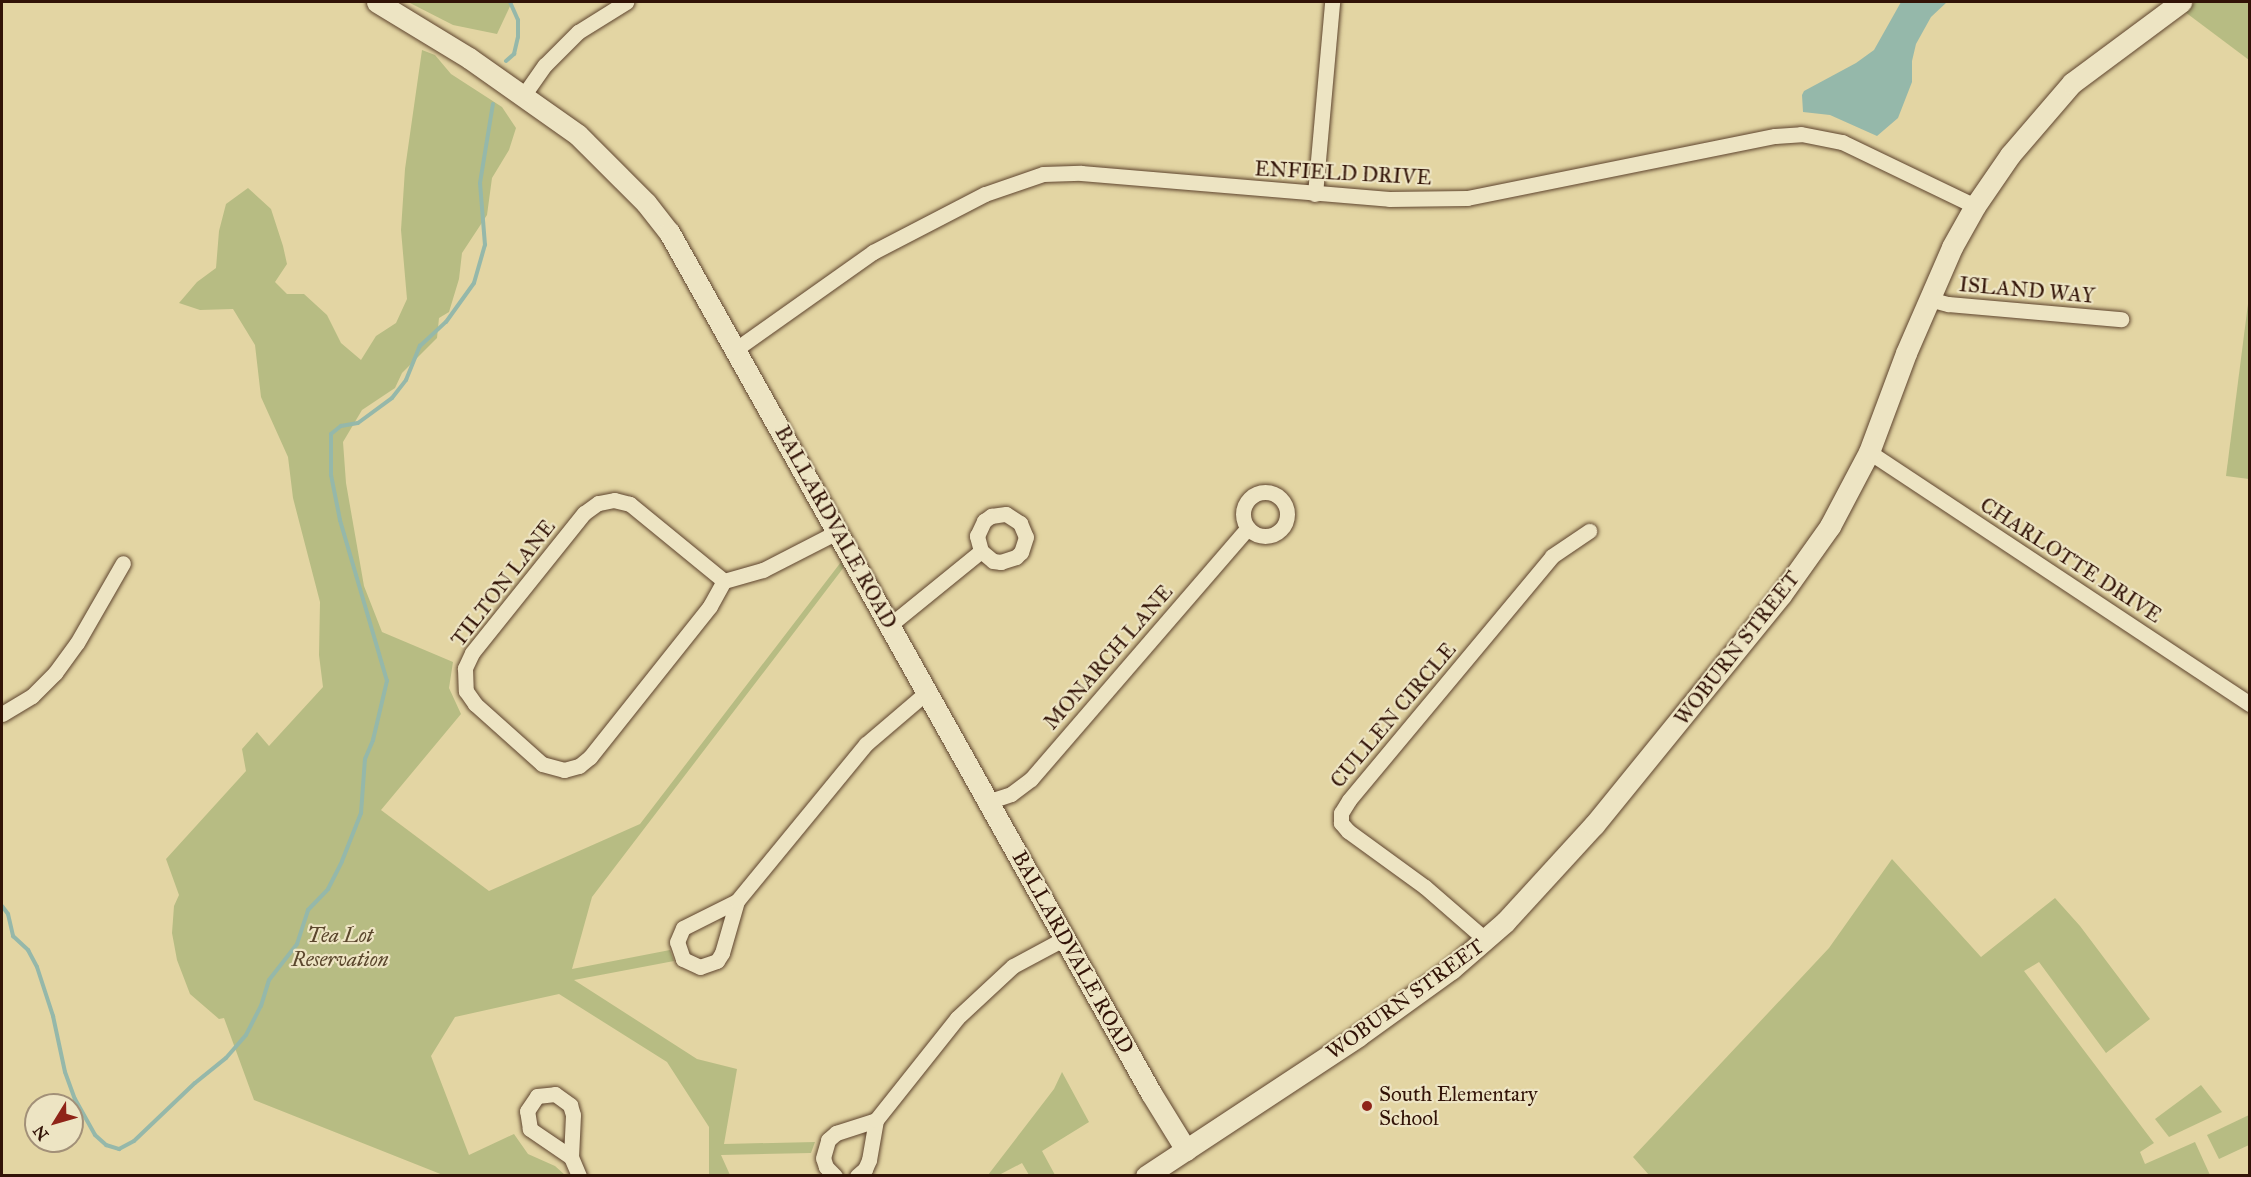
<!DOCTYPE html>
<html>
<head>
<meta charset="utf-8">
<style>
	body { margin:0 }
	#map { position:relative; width:2251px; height:1177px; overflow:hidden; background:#e3d5a3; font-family:"IM FELL Great Primer",serif }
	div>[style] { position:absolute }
	.green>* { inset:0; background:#b7bc83 }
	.water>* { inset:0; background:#95b8aa }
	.stream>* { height:4px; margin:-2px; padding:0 2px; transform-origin:2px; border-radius:2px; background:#95b8aa }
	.roads { filter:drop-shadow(0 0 2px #5e442e) drop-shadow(0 0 2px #5e442e) }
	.street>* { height:15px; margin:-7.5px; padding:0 7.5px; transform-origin:7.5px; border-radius:7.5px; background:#ede4c3 }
	.street>.ring { margin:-7.5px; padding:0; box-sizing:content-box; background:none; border:15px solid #ede4c3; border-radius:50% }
	.secondary>* { height:21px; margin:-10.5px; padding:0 10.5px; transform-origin:10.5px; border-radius:10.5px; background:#ede4c3 }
	.dots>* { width:16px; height:16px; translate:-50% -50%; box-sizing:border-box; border:3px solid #ede4c3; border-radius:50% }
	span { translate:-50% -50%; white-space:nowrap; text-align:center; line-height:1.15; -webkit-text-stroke:4.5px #ede4c3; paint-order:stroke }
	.street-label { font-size:21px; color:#321307 }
	.park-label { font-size:21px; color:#5a462c; font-style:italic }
	.poi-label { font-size:21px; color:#321307 }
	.left { translate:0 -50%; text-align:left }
	.frame { position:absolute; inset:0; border:3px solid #321307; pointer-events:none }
	.north { position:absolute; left:24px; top:1093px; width:60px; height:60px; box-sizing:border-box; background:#ede4c3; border:2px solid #a29078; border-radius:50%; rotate:233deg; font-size:16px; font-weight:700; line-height:24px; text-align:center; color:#321307 }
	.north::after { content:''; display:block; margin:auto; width:21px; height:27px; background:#8f2418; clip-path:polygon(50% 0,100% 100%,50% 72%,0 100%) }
</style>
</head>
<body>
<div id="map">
	<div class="green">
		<i style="clip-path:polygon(408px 2px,512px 2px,497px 34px,453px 25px)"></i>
		<i style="clip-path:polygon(2195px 2px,2249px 2px,2249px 60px,2185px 12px)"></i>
		<i style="clip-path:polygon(422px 50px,435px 55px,451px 74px,502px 107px,516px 128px,509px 150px,492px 178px,487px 215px,462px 253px,459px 279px,449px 312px,439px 318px,437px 338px,402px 373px,395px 388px,362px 410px,343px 442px,346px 483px,364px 586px,382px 632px,453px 662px,449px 688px,461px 714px,381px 810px,489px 891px,640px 824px,841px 562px,844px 567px,592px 897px,572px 969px,670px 950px,674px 961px,574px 980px,697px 1059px,737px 1069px,724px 1144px,815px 1142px,811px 1153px,721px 1155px,730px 1175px,709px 1175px,709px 1127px,667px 1062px,559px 994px,455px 1017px,431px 1056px,469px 1155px,514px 1134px,528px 1154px,555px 1166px,565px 1175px,443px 1175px,254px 1100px,224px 1018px,219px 1019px,190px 994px,177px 960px,172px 933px,174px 906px,179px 895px,166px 859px,246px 771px,242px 749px,257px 732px,269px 746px,323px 687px,319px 655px,320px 602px,293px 498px,288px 457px,261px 397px,255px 345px,233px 309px,200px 310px,179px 303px,197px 282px,216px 268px,219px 231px,226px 204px,248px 188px,271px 209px,283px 246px,287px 264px,275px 282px,287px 294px,304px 294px,327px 315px,341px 343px,361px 360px,376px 336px,396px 323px,407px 299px,401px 230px,405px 169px)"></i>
		<i style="clip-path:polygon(2249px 296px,2250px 479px,2249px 479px,2226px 476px)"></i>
		<i style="clip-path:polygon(1892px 859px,1981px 957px,2055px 898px,2080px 926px,2150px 1019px,2106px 1053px,2039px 962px,2024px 971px,2154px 1143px,2140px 1152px,2145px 1164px,2195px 1142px,2210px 1175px,1649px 1175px,1633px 1157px,1829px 948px)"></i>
		<i style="clip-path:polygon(1062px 1072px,1089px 1122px,1042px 1151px,1055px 1175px,1029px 1175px,1022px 1163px,999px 1175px,988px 1175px,1054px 1089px)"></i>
		<i style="clip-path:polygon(2201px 1085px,2222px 1112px,2169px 1137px,2155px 1119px)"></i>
		<i style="clip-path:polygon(2249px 1115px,2249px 1145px,2219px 1159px,2207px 1135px)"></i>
	</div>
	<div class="water">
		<i style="clip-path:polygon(1901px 2px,1947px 2px,1931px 17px,1916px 44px,1912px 61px,1912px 82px,1898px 118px,1877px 136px,1830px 115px,1803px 112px,1802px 95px,1804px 91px,1856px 63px,1874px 50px)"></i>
	</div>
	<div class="stream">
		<i style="left:506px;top:61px;width:11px;rotate:-41deg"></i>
		<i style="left:514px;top:54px;width:17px;rotate:-77deg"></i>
		<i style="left:518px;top:37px;width:17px;rotate:-90deg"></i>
		<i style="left:518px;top:20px;width:20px;rotate:-114deg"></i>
		<i style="left:2px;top:906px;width:10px;rotate:53deg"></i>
		<i style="left:8px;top:914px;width:23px;rotate:77deg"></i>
		<i style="left:13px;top:936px;width:21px;rotate:43deg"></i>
		<i style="left:28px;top:950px;width:19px;rotate:62deg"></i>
		<i style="left:37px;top:967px;width:52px;rotate:71.9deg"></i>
		<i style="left:53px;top:1016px;width:57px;rotate:77.9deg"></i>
		<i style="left:65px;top:1072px;width:29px;rotate:70deg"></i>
		<i style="left:75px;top:1099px;width:41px;rotate:60.9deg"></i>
		<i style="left:95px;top:1135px;width:15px;rotate:42deg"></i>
		<i style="left:106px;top:1145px;width:14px;rotate:17deg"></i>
		<i style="left:119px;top:1149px;width:17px;rotate:-28deg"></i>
		<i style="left:134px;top:1141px;width:84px;rotate:-43.6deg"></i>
		<i style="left:195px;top:1083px;width:40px;rotate:-39deg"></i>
		<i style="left:226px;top:1058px;width:30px;rotate:-49deg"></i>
		<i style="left:246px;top:1035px;width:33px;rotate:-63deg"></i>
		<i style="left:261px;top:1006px;width:27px;rotate:-73deg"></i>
		<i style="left:269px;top:980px;width:46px;rotate:-52.1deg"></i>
		<i style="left:297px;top:944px;width:36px;rotate:-72deg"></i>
		<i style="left:308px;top:910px;width:29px;rotate:-46deg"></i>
		<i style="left:328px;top:889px;width:31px;rotate:-63deg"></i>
		<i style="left:342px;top:861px;width:52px;rotate:-68.4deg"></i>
		<i style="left:361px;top:813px;width:54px;rotate:-85.8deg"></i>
		<i style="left:365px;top:759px;width:21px;rotate:-67deg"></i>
		<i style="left:373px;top:740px;width:61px;rotate:-76.7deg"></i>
		<i style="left:387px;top:681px;width:168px;rotate:-106.3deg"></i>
		<i style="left:340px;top:520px;width:46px;rotate:-101.3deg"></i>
		<i style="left:331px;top:475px;width:41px;rotate:-90deg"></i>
		<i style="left:331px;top:434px;width:13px;rotate:-39deg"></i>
		<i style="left:341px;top:426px;width:17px;rotate:-10deg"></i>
		<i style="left:358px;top:423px;width:42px;rotate:-36.3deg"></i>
		<i style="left:392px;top:398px;width:23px;rotate:-52deg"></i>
		<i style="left:406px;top:380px;width:37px;rotate:-68deg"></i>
		<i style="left:420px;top:346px;width:35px;rotate:-43deg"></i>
		<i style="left:446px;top:322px;width:48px;rotate:-54.3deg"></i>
		<i style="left:474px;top:283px;width:40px;rotate:-74deg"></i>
		<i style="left:485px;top:245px;width:62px;rotate:-94.6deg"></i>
		<i style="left:480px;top:183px;width:80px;rotate:-80.7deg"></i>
	</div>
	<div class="roads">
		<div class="street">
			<i style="left:523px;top:96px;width:38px;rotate:-55deg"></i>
			<i style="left:545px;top:65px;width:47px;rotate:-45deg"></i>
			<i style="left:578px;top:32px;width:57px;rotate:-32deg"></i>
			<i style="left:1315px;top:194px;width:193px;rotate:-84.9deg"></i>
			<i style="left:1929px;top:299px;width:20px;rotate:15deg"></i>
			<i style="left:1948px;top:304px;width:174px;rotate:5deg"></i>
			<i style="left:736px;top:349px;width:168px;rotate:-35.3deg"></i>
			<i style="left:873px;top:252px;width:126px;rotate:-27.4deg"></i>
			<i style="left:985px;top:194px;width:61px;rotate:-19deg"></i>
			<i style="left:1043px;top:174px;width:38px;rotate:-2deg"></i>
			<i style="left:1081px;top:173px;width:309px;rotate:4.8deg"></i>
			<i style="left:1389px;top:199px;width:78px;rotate:-0.7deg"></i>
			<i style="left:1467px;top:198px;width:314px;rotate:-11.4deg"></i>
			<i style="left:1775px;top:136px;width:26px;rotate:-4deg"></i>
			<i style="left:1801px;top:134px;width:42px;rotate:11deg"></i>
			<i style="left:1842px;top:142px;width:148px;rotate:25.7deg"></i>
			<i style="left:1869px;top:452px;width:457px;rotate:33.5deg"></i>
			<i class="ring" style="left:1243px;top:492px;width:29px;height:29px"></i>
			<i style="left:724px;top:581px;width:122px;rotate:-140.7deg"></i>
			<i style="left:630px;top:504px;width:16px;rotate:-166deg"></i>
			<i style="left:614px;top:500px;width:16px;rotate:169deg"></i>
			<i style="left:598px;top:503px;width:17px;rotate:144deg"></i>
			<i style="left:584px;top:513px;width:179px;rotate:128.7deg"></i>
			<i style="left:472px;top:653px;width:17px;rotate:115deg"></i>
			<i style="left:465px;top:668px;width:23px;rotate:88deg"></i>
			<i style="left:466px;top:691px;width:16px;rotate:55deg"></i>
			<i style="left:475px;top:704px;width:90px;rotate:41.8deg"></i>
			<i style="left:542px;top:764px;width:23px;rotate:15deg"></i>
			<i style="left:564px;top:770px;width:16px;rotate:-15deg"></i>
			<i style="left:579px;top:766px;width:14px;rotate:-39deg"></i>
			<i style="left:590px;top:757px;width:193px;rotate:-51.5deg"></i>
			<i style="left:710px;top:606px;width:29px;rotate:-61deg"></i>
			<i style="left:724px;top:581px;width:41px;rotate:-15.8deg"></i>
			<i style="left:763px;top:570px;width:85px;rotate:-27.2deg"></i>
			<i style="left:890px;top:625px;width:117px;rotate:-39.1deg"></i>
			<i style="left:981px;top:551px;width:16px;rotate:-105deg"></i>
			<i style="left:977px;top:536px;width:17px;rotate:-65deg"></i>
			<i style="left:984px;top:521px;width:9px;rotate:-36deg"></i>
			<i style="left:991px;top:516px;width:15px;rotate:-8deg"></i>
			<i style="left:1006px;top:514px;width:17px;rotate:33deg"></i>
			<i style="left:1020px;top:523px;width:15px;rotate:67deg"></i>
			<i style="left:1026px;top:537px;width:16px;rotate:108deg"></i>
			<i style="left:1021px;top:552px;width:7px;rotate:135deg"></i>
			<i style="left:1016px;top:557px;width:16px;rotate:162deg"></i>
			<i style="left:1001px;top:562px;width:8px;rotate:-173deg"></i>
			<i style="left:993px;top:561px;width:16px;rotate:-140deg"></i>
			<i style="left:2px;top:714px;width:35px;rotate:-31deg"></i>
			<i style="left:32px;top:696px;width:33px;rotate:-45deg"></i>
			<i style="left:55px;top:673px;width:37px;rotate:-54deg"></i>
			<i style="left:77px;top:643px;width:92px;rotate:-60.1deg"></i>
			<i style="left:990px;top:801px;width:22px;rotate:-18deg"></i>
			<i style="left:1011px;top:794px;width:25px;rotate:-37deg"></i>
			<i style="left:1031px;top:779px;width:332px;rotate:-49.2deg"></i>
			<i style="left:737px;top:901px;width:54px;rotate:106.1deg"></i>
			<i style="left:722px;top:953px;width:9px;rotate:122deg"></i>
			<i style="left:717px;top:961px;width:18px;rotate:161deg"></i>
			<i style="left:700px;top:967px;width:19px;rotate:-155deg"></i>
			<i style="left:683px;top:959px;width:18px;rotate:-109deg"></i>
			<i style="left:677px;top:942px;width:15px;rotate:-67deg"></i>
			<i style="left:683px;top:928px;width:60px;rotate:-26.6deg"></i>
			<i style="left:737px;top:901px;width:203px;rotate:-50.6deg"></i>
			<i style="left:866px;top:744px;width:82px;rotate:-40.5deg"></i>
			<i style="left:1486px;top:940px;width:81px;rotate:-139deg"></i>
			<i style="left:1425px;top:887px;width:95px;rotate:-144deg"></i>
			<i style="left:1348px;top:831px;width:11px;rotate:-131deg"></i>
			<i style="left:1341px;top:823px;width:10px;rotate:-90deg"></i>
			<i style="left:1341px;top:813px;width:15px;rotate:-58deg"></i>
			<i style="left:1349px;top:800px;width:317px;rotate:-50.2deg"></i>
			<i style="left:1552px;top:556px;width:45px;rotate:-34deg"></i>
			<i style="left:571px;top:1157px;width:50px;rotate:-145.7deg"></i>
			<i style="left:530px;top:1129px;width:18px;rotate:-99deg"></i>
			<i style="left:527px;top:1111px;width:18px;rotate:-56deg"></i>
			<i style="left:537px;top:1096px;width:18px;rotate:-6deg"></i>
			<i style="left:555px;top:1094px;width:19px;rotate:36deg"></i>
			<i style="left:570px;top:1105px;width:10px;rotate:73deg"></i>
			<i style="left:573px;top:1115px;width:42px;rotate:92.7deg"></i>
			<i style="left:571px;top:1157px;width:21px;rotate:67deg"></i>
			<i style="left:835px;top:1176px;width:13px;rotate:-135deg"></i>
			<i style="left:826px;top:1167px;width:9px;rotate:-108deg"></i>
			<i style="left:823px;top:1158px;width:19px;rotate:-74deg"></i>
			<i style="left:828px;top:1140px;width:11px;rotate:-41deg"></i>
			<i style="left:836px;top:1133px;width:42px;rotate:-18deg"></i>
			<i style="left:857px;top:1176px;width:11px;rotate:-41deg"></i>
			<i style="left:865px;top:1169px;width:10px;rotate:-66deg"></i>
			<i style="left:869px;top:1160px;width:41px;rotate:-80.1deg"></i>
			<i style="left:876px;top:1120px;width:130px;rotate:-51.5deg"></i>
			<i style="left:957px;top:1018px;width:76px;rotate:-42.9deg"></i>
			<i style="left:1013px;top:966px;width:59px;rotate:-28.3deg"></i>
		</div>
		<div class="secondary">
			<i style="left:377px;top:2px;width:108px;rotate:31.3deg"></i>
			<i style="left:469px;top:58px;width:133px;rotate:35.2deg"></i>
			<i style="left:578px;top:135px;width:96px;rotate:45deg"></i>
			<i style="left:646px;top:203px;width:37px;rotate:52deg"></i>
			<i style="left:669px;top:232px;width:987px;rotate:60.76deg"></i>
			<i style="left:1151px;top:1093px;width:67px;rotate:58.4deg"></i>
			<i style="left:1146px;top:1176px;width:254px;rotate:-33.4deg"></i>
			<i style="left:1358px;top:1036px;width:115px;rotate:-35.8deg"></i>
			<i style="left:1451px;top:969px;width:72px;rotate:-41deg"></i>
			<i style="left:1505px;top:922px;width:132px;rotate:-47.5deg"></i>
			<i style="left:1594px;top:825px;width:296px;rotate:-50.9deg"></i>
			<i style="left:1781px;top:595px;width:85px;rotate:-54.6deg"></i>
			<i style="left:1830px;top:526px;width:84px;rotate:-62.2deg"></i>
			<i style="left:1869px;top:452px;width:106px;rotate:-69.5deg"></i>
			<i style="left:1906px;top:353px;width:116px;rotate:-66.5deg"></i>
			<i style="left:1952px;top:247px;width:47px;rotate:-60.7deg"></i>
			<i style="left:1975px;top:206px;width:62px;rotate:-55.5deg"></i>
			<i style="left:2010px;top:155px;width:95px;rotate:-49.3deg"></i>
			<i style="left:2072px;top:83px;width:136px;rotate:-36.6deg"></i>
		</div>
	</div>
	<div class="dots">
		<i style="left:1367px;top:1106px;background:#8f2418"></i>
	</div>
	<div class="street-label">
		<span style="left:1343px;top:173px;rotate:3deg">ENFIELD DRIVE</span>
		<span style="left:2027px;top:290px;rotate:5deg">ISLAND WAY</span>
		<span style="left:836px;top:527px;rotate:61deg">BALLARDVALE ROAD</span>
		<span style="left:2071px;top:560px;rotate:33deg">CHARLOTTE DRIVE</span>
		<span style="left:503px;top:583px;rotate:-52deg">TILTON LANE</span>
		<span style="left:1737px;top:648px;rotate:-52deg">WOBURN STREET</span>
		<span style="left:1108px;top:657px;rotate:-49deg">MONARCH LANE</span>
		<span style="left:1393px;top:715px;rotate:-50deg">CULLEN CIRCLE</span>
		<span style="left:1073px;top:952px;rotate:61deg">BALLARDVALE ROAD</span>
		<span style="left:1405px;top:999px;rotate:-36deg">WOBURN STREET</span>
	</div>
	<div class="park-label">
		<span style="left:340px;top:947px">Tea Lot<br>Reservation</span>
	</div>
	<div class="poi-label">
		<span class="left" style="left:1379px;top:1106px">South Elementary<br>School</span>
	</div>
	<div class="frame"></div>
	<div class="north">N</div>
</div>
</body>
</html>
